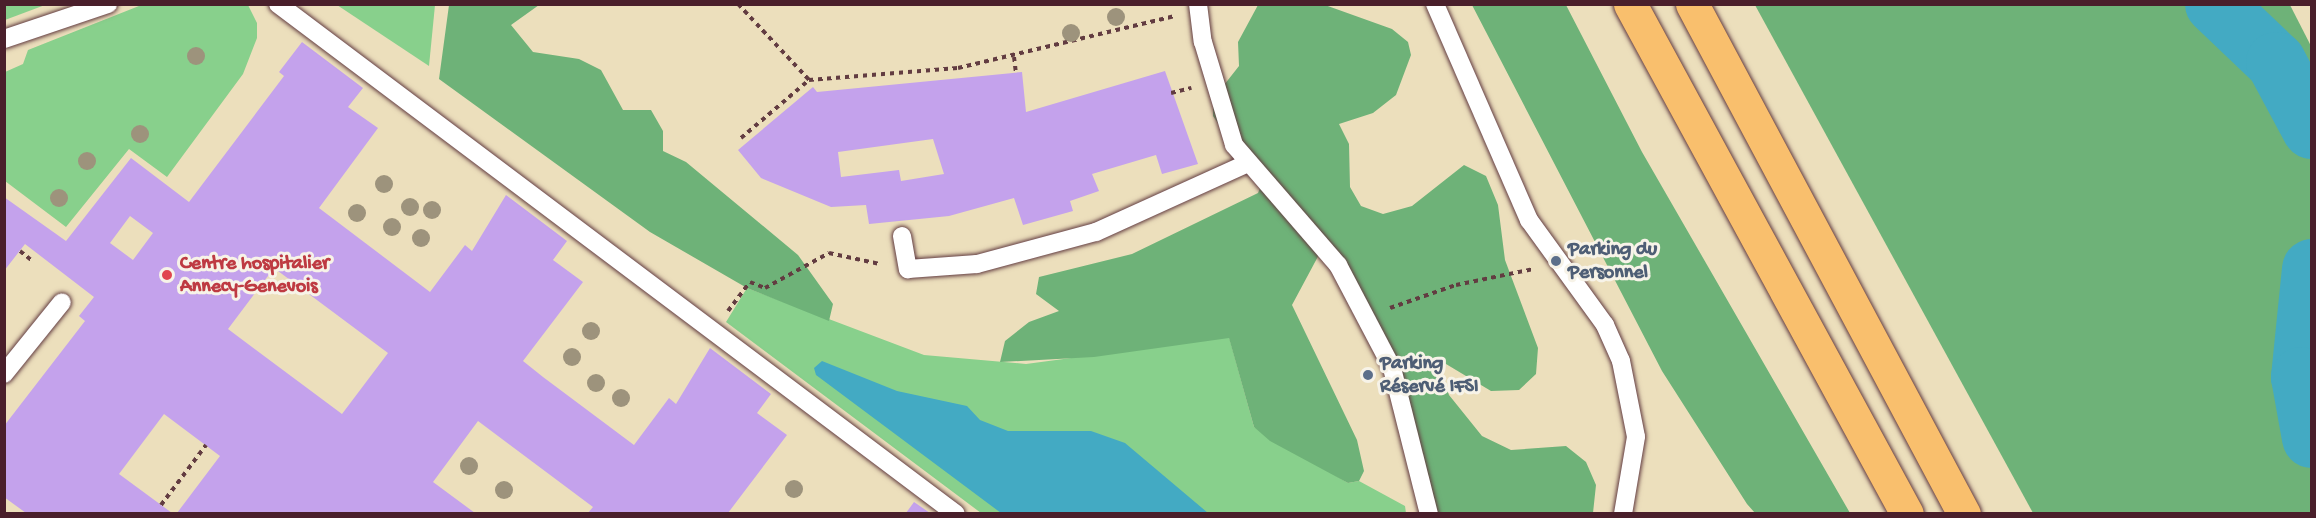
<!DOCTYPE html>
<html>
<head>
<meta charset="utf-8">
<style>
	body { margin:0 }
	#map { position:relative; width:2316px; height:518px; overflow:hidden; background:#ecdfbc; font-family:"Gochi Hand",sans-serif }
	div>[style] { position:absolute }
	.green>* { inset:0; background:#88d08c }
	.forest>* { inset:0; background:#6eb278 }
	.water>* { inset:0; background:#43aac3 }
	.river>* { height:60px; margin:-30px; padding:0 30px; transform-origin:30px; border-radius:30px; background:#43aac3 }
	.building>* { inset:0; background:#c4a2ec }
	.path>* { height:4px; margin-top:-2px; transform-origin:0; background:repeating-linear-gradient(90deg,#623c41 0 4.5px,transparent 0 9px) }
	.roads { filter:drop-shadow(0 0 2px #623c41) drop-shadow(0 0 2px #623c41) }
	.lane>* { height:18px; margin:-9px; padding:0 9px; transform-origin:9px; border-radius:9px; background:#fff }
	.highway>* { height:33px; margin:-16.5px; padding:0 16.5px; transform-origin:16.5px; border-radius:16.5px; background:#f9bf6d }
	.trees>* { width:18px; height:18px; margin:-9px; border-radius:50%; background:#9d937c }
	.dots>* { width:16px; height:16px; translate:-50% -50%; box-sizing:border-box; border:3px solid #f7f3e8; border-radius:50% }
	span { translate:-50% -50%; white-space:nowrap; text-align:center; line-height:1.15; -webkit-text-stroke:6px #f7f3e8; paint-order:stroke }
	.service-label { font-size:20px; color:#4e5e75; font-weight:700 }
	.left { translate:0 -50%; text-align:left }
	.health-label { font-size:20px; color:#be3a42; font-weight:700 }
	.frame { position:absolute; inset:0; border:6px solid #4a1f2b; pointer-events:none }
</style>
</head>
<body>
<div id="map">
	<div class="green">
		<i style="clip-path:polygon(5px 4px,45px 4px,45px 5px,5px 20px)"></i>
		<i style="clip-path:polygon(144px 4px,248px 5px,257px 23px,257px 38px,243px 74px,167px 177px,129px 149px,66px 227px,5px 181px,5px 72px,23px 64px,28px 50px)"></i>
		<i style="clip-path:polygon(337px 5px,435px 5px,429px 66px)"></i>
		<i style="clip-path:polygon(747px 288px,924px 355px,1026px 364px,1229px 337px,1254px 427px,1348px 483px,1359px 481px,1405px 506px,1406px 513px,981px 513px,726px 322px)"></i>
	</div>
	<div class="forest">
		<i style="clip-path:polygon(449px 5px,539px 5px,511px 25px,533px 52px,579px 59px,601px 70px,623px 110px,651px 110px,663px 131px,663px 151px,686px 162px,798px 255px,833px 304px,829px 321px,747px 288px,650px 232px,439px 79px)"></i>
		<i style="clip-path:polygon(1258px 5px,1325px 5px,1392px 29px,1408px 42px,1411px 55px,1396px 95px,1373px 113px,1339px 124px,1349px 144px,1350px 187px,1361px 206px,1383px 214px,1412px 206px,1464px 165px,1486px 176px,1498px 205px,1505px 260px,1538px 348px,1536px 374px,1519px 390px,1491px 391px,1436px 358px,1449px 395px,1482px 436px,1511px 450px,1566px 446px,1586px 462px,1596px 485px,1593px 513px,1429px 513px,1388px 345px,1322px 249px,1292px 305px,1357px 440px,1364px 471px,1359px 481px,1348px 483px,1270px 441px,1254px 427px,1229px 338px,1094px 357px,1000px 362px,1005px 341px,1029px 322px,1059px 311px,1036px 294px,1039px 277px,1132px 254px,1258px 193px,1265px 176px,1232px 144px,1213px 116px,1213px 99px,1239px 66px,1238px 42px)"></i>
		<i style="clip-path:polygon(1472px 5px,1566px 5px,1642px 152px,1850px 513px,1755px 513px,1747px 504px,1662px 371px)"></i>
		<i style="clip-path:polygon(1755px 5px,2290px 5px,2312px 48px,2311px 513px,2033px 513px)"></i>
	</div>
	<div class="water">
		<i style="clip-path:polygon(822px 361px,897px 391px,967px 406px,980px 420px,1008px 431px,1091px 431px,1125px 443px,1208px 513px,1001px 513px,816px 375px,814px 368px)"></i>
	</div>
	<div class="river">
		<i style="left:2215px;top:4px;width:84px;rotate:43.6deg"></i>
		<i style="left:2276px;top:62px;width:76px;rotate:61.8deg"></i>
		<i style="left:2312px;top:269px;width:109px;rotate:95.8deg"></i>
		<i style="left:2301px;top:377px;width:62px;rotate:79.8deg"></i>
	</div>
	<div class="building">
		<i style="clip-path:polygon(evenodd,302px 42px,363px 88px,348px 107px,378px 128px,319px 208px,430px 292px,465px 245px,472px 251px,506px 195px,567px 241px,553px 260px,583px 282px,523px 361px,543px 377px,634px 445px,669px 398px,676px 404px,710px 348px,771px 394px,757px 413px,787px 435px,728px 513px,588px 513px,593px 507px,478px 421px,433px 482px,475px 513px,177px 513px,220px 456px,164px 414px,119px 474px,172px 513px,26px 513px,4px 497px,4px 426px,85px 321px,79px 316px,94px 297px,25px 244px,4px 271px,4px 197px,66px 241px,131px 158px,189px 202px,284px 76px,279px 72px,302px 42px,130px 216px,153px 233px,133px 260px,110px 243px,130px 216px,302px 42px,274px 268px,388px 353px,342px 414px,228px 329px,274px 268px)"></i>
		<i style="clip-path:polygon(evenodd,1165px 71px,1198px 164px,1162px 174px,1156px 155px,1092px 174px,1099px 191px,1070px 201px,1073px 211px,1023px 225px,1014px 198px,949px 216px,869px 224px,866px 205px,831px 207px,761px 178px,738px 150px,813px 87px,817px 92px,1022px 72px,1026px 112px,1165px 71px,933px 139px,944px 174px,901px 181px,899px 170px,841px 177px,838px 152px,933px 139px)"></i>
		<i style="clip-path:polygon(914px 502px,930px 513px,906px 513px)"></i>
	</div>
	<div class="path">
		<i style="left:738px;top:4px;width:104px;rotate:46.9deg"></i>
		<i style="left:1014px;top:57px;width:16px;rotate:83deg"></i>
		<i style="left:1171px;top:93px;width:21px;rotate:-14deg"></i>
		<i style="left:741px;top:138px;width:89px;rotate:-40.5deg"></i>
		<i style="left:809px;top:80px;width:149px;rotate:-4.6deg"></i>
		<i style="left:958px;top:68px;width:223px;rotate:-13.5deg"></i>
		<i style="left:20px;top:251px;width:14px;rotate:39deg"></i>
		<i style="left:1390px;top:308px;width:70px;rotate:-19.2deg"></i>
		<i style="left:1456px;top:285px;width:79px;rotate:-11.7deg"></i>
		<i style="left:728px;top:311px;width:36px;rotate:-53deg"></i>
		<i style="left:750px;top:282px;width:16px;rotate:22deg"></i>
		<i style="left:765px;top:288px;width:73px;rotate:-28.7deg"></i>
		<i style="left:829px;top:253px;width:52px;rotate:12.2deg"></i>
		<i style="left:161px;top:505px;width:75px;rotate:-53.1deg"></i>
	</div>
	<div class="roads">
		<div class="lane">
			<i style="left:278px;top:4px;width:848px;rotate:36.95deg"></i>
			<i style="left:1198px;top:4px;width:38px;rotate:83deg"></i>
			<i style="left:1203px;top:42px;width:108px;rotate:73.2deg"></i>
			<i style="left:1234px;top:145px;width:159px;rotate:49.1deg"></i>
			<i style="left:1338px;top:265px;width:116px;rotate:62.3deg"></i>
			<i style="left:1392px;top:368px;width:151px;rotate:75.8deg"></i>
			<i style="left:1435px;top:4px;width:236px;rotate:66.5deg"></i>
			<i style="left:1529px;top:220px;width:130px;rotate:54.1deg"></i>
			<i style="left:1605px;top:325px;width:39px;rotate:66deg"></i>
			<i style="left:1621px;top:361px;width:77px;rotate:78.8deg"></i>
			<i style="left:1636px;top:437px;width:78px;rotate:99.6deg"></i>
			<i style="left:4px;top:39px;width:110px;rotate:-18.6deg"></i>
			<i style="left:902px;top:236px;width:34px;rotate:80deg"></i>
			<i style="left:908px;top:269px;width:69px;rotate:-4.1deg"></i>
			<i style="left:977px;top:264px;width:123px;rotate:-15.1deg"></i>
			<i style="left:1096px;top:232px;width:165px;rotate:-24.4deg"></i>
			<i style="left:4px;top:374px;width:92px;rotate:-51.1deg"></i>
		</div>
		<div class="highway">
			<i style="left:1630px;top:4px;width:580px;rotate:61.49deg"></i>
			<i style="left:1692px;top:4px;width:578px;rotate:61.93deg"></i>
		</div>
	</div>
	<div class="trees">
		<i style="left:1116px;top:17px"></i>
		<i style="left:1071px;top:33px"></i>
		<i style="left:196px;top:56px"></i>
		<i style="left:140px;top:134px"></i>
		<i style="left:87px;top:161px"></i>
		<i style="left:384px;top:184px"></i>
		<i style="left:59px;top:198px"></i>
		<i style="left:410px;top:207px"></i>
		<i style="left:432px;top:210px"></i>
		<i style="left:357px;top:213px"></i>
		<i style="left:392px;top:227px"></i>
		<i style="left:421px;top:238px"></i>
		<i style="left:591px;top:331px"></i>
		<i style="left:572px;top:357px"></i>
		<i style="left:596px;top:383px"></i>
		<i style="left:621px;top:398px"></i>
		<i style="left:469px;top:466px"></i>
		<i style="left:794px;top:489px"></i>
		<i style="left:504px;top:490px"></i>
	</div>
	<div class="dots">
		<i style="left:1556px;top:261px;background:#5c6f8a"></i>
		<i style="left:167px;top:275px;background:#e0444e"></i>
		<i style="left:1368px;top:375px;background:#5c6f8a"></i>
	</div>
	<div class="service-label">
		<span class="left" style="left:1568px;top:262px">Parking du<br>Personnel</span>
		<span class="left" style="left:1380px;top:376px">Parking<br>Réservé IFSI</span>
	</div>
	<div class="health-label">
		<span class="left" style="left:180px;top:276px">Centre hospitalier<br>Annecy-Genevois</span>
	</div>
	<div class="frame"></div>
</div>
</body>
</html>
